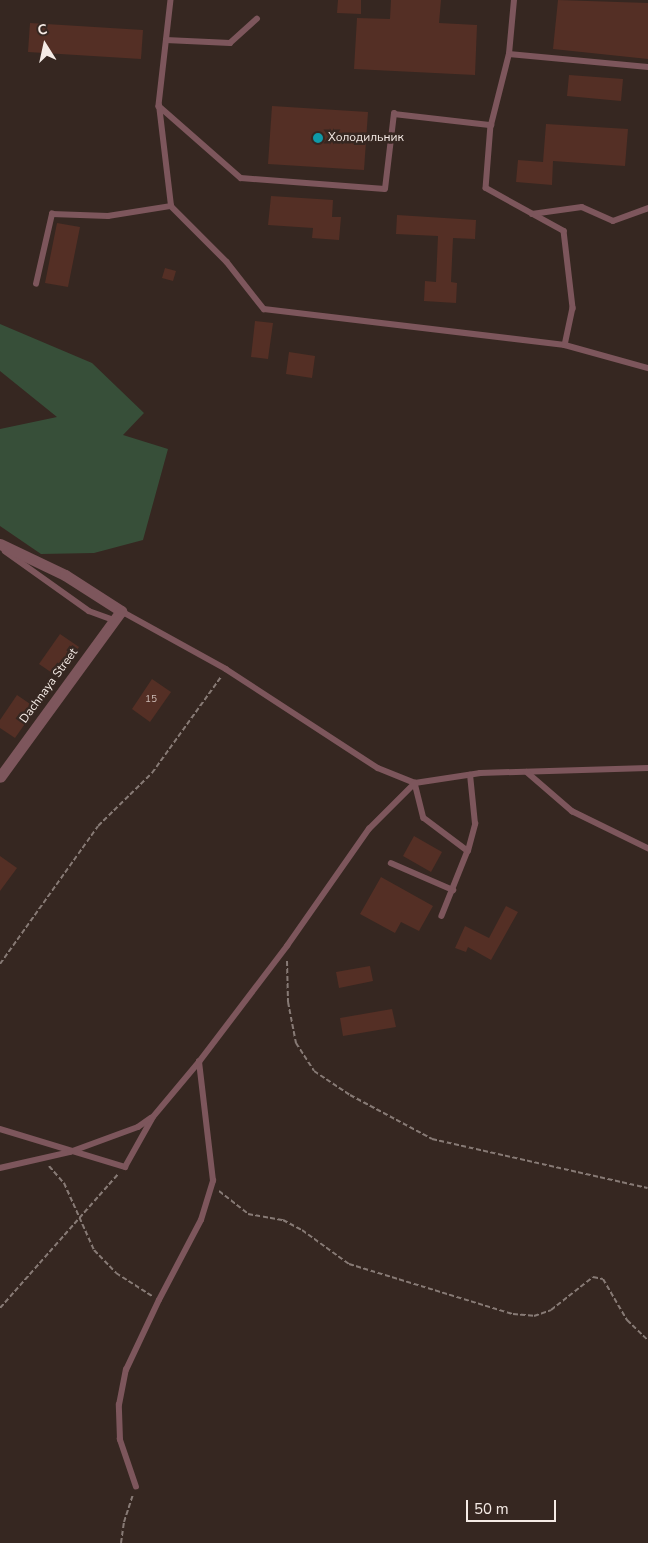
<!DOCTYPE html>
<html>
<head>
<meta charset="utf-8">
<style>
	body { margin:0 }
	#map { position:relative; width:648px; height:1543px; overflow:hidden; background:#362721; font-family:"Nunito Sans",sans-serif }
	div>[style] { position:absolute }
	.green>* { inset:0; background:#374f39 }
	.building>* { inset:0; background:#542f25 }
	.path>* { height:2px; margin-top:-1px; transform-origin:0; background:repeating-linear-gradient(90deg,#877a75 0 5px,transparent 0 7.5px) }
	.service>* { height:5.5px; margin:-2.75px; padding:0 2.75px; transform-origin:2.75px; border-radius:2.75px; background:#7d565c }
	.minor>* { height:11px; margin:-5.5px; padding:0 5.5px; transform-origin:5.5px; border-radius:5.5px; background:#7d565c }
	.dots>* { width:14px; height:14px; translate:-50% -50%; box-sizing:border-box; border:2px solid #362721; border-radius:50% }
	span { translate:-50% -50%; white-space:nowrap; text-align:center; line-height:1.15; -webkit-text-stroke:5px #362721; paint-order:stroke }
	.number-label { font-size:10px; color:#cdbcb6 }
	.number-label span { -webkit-text-stroke-width:0 }
	.poi-label { font-size:12px; color:#f5ebe6 }
	.left { translate:0 -50%; text-align:left }
	.street-label { font-size:12px; color:#f5ebe6 }
	.north { position:absolute; left:20px; top:20px; width:50px; height:50px; -webkit-text-stroke:4px #362721; paint-order:stroke; rotate:350deg; font-size:14px; font-weight:700; line-height:20px; text-align:center; color:#f5ebe6 }
	.north::after { content:''; display:block; margin:auto; width:18px; height:22px; background:#f5ebe6; clip-path:polygon(50% 0,100% 100%,50% 72%,0 100%) }
	.scale { position:absolute; left:466px; top:1500px; width:90px; height:22px; box-sizing:border-box; border:2px solid #f5ebe6; border-top:0; padding-left:6px; font-size:15px; line-height:18px; white-space:nowrap; color:#f5ebe6; -webkit-text-stroke:4px #362721; paint-order:stroke }
</style>
</head>
<body>
<div id="map">
	<div class="green">
		<i style="clip-path:polygon(0 324px,92px 363px,144px 413px,123px 435px,168px 449px,143px 540px,94px 553px,41px 554px,0 526px,0 429px,57px 417px,0 371px)"></i>
	</div>
	<div class="building">
		<i style="clip-path:polygon(338px 0,361px 0,361px 14px,337px 13px)"></i>
		<i style="clip-path:polygon(391px 0,441px 0,439px 23px,477px 25px,475px 75px,354px 69px,357px 18px,390px 19px)"></i>
		<i style="clip-path:polygon(558px 0,648px 3px,648px 59px,553px 49px)"></i>
		<i style="clip-path:polygon(30px 23px,143px 30px,141px 59px,28px 52px)"></i>
		<i style="clip-path:polygon(569px 75px,623px 79px,621px 101px,567px 96px)"></i>
		<i style="clip-path:polygon(272px 106px,368px 112px,364px 170px,268px 164px)"></i>
		<i style="clip-path:polygon(546px 124px,628px 129px,625px 166px,553px 161px,552px 185px,516px 182px,518px 160px,543px 162px)"></i>
		<i style="clip-path:polygon(271px 196px,333px 200px,332px 217px,341px 217px,339px 240px,312px 238px,313px 228px,268px 225px)"></i>
		<i style="clip-path:polygon(397px 215px,476px 220px,475px 239px,453px 238px,451px 282px,457px 283px,456px 303px,424px 301px,425px 281px,436px 282px,438px 236px,396px 234px)"></i>
		<i style="clip-path:polygon(57px 223px,80px 227px,68px 287px,45px 283px)"></i>
		<i style="clip-path:polygon(165px 268px,176px 271px,173px 281px,162px 278px)"></i>
		<i style="clip-path:polygon(255px 321px,273px 323px,268px 359px,251px 357px)"></i>
		<i style="clip-path:polygon(289px 352px,315px 356px,312px 378px,286px 374px)"></i>
		<i style="clip-path:polygon(60px 634px,79px 647px,58px 677px,39px 664px)"></i>
		<i style="clip-path:polygon(152px 679px,171px 692px,150px 722px,132px 709px)"></i>
		<i style="clip-path:polygon(17px 695px,36px 708px,15px 738px,0 728px,0 720px)"></i>
		<i style="clip-path:polygon(414px 836px,442px 852px,431px 872px,403px 856px)"></i>
		<i style="clip-path:polygon(0 856px,17px 868px,0 891px)"></i>
		<i style="clip-path:polygon(381px 877px,433px 906px,419px 931px,401px 922px,395px 933px,360px 914px)"></i>
		<i style="clip-path:polygon(506px 906px,518px 912px,491px 960px,468px 947px,466px 952px,455px 948px,465px 926px,489px 938px)"></i>
		<i style="clip-path:polygon(370px 966px,373px 981px,339px 988px,336px 972px)"></i>
		<i style="clip-path:polygon(392px 1009px,396px 1027px,343px 1036px,340px 1018px)"></i>
	</div>
	<div class="path">
		<i style="left:287px;top:961px;width:41px;rotate:88.6deg"></i>
		<i style="left:288px;top:1002px;width:42px;rotate:79deg"></i>
		<i style="left:296px;top:1043px;width:33px;rotate:57deg"></i>
		<i style="left:314px;top:1071px;width:43px;rotate:33.7deg"></i>
		<i style="left:350px;top:1095px;width:93px;rotate:28.2deg"></i>
		<i style="left:432px;top:1139px;width:221px;rotate:12.8deg"></i>
		<i style="left:0;top:964px;width:169px;rotate:-54.6deg"></i>
		<i style="left:98px;top:826px;width:76px;rotate:-44.5deg"></i>
		<i style="left:152px;top:773px;width:118px;rotate:-54.3deg"></i>
		<i style="left:49px;top:1166px;width:23px;rotate:49deg"></i>
		<i style="left:64px;top:1183px;width:73px;rotate:65.9deg"></i>
		<i style="left:94px;top:1250px;width:32px;rotate:46deg"></i>
		<i style="left:116px;top:1273px;width:43px;rotate:32.6deg"></i>
		<i style="left:219px;top:1191px;width:37px;rotate:38deg"></i>
		<i style="left:248px;top:1214px;width:36px;rotate:10deg"></i>
		<i style="left:283px;top:1220px;width:21px;rotate:28deg"></i>
		<i style="left:302px;top:1230px;width:58px;rotate:35.9deg"></i>
		<i style="left:349px;top:1264px;width:171px;rotate:17deg"></i>
		<i style="left:513px;top:1314px;width:21px;rotate:5deg"></i>
		<i style="left:534px;top:1316px;width:18px;rotate:-19deg"></i>
		<i style="left:551px;top:1310px;width:53px;rotate:-38.2deg"></i>
		<i style="left:593px;top:1277px;width:10px;rotate:11deg"></i>
		<i style="left:603px;top:1279px;width:48px;rotate:59.7deg"></i>
		<i style="left:627px;top:1320px;width:29px;rotate:44deg"></i>
		<i style="left:0;top:1308px;width:179px;rotate:-48.6deg"></i>
		<i style="left:121px;top:1543px;width:21px;rotate:-82deg"></i>
		<i style="left:124px;top:1522px;width:28px;rotate:-72deg"></i>
	</div>
	<div class="service">
		<i style="left:171px;top:0;width:107px;rotate:96.5deg"></i>
		<i style="left:159px;top:106px;width:109px;rotate:41.3deg"></i>
		<i style="left:241px;top:178px;width:144px;rotate:4.4deg"></i>
		<i style="left:385px;top:189px;width:76px;rotate:-83.2deg"></i>
		<i style="left:394px;top:114px;width:98px;rotate:6.5deg"></i>
		<i style="left:491px;top:125px;width:73px;rotate:-75.8deg"></i>
		<i style="left:509px;top:54px;width:54px;rotate:-84.7deg"></i>
		<i style="left:166px;top:40px;width:64px;rotate:2.7deg"></i>
		<i style="left:230px;top:43px;width:36px;rotate:-42deg"></i>
		<i style="left:509px;top:54px;width:140px;rotate:5.3deg"></i>
		<i style="left:491px;top:125px;width:63px;rotate:94.5deg"></i>
		<i style="left:486px;top:188px;width:89px;rotate:28.9deg"></i>
		<i style="left:564px;top:231px;width:78px;rotate:83.3deg"></i>
		<i style="left:573px;top:308px;width:38px;rotate:102deg"></i>
		<i style="left:171px;top:206px;width:79px;rotate:45deg"></i>
		<i style="left:227px;top:262px;width:60px;rotate:51.8deg"></i>
		<i style="left:264px;top:309px;width:303px;rotate:6.8deg"></i>
		<i style="left:565px;top:345px;width:86px;rotate:15.5deg"></i>
		<i style="left:532px;top:214px;width:50px;rotate:-8deg"></i>
		<i style="left:582px;top:207px;width:34px;rotate:24deg"></i>
		<i style="left:613px;top:221px;width:37px;rotate:-20deg"></i>
		<i style="left:36px;top:284px;width:72px;rotate:-77.1deg"></i>
		<i style="left:52px;top:214px;width:56px;rotate:2deg"></i>
		<i style="left:108px;top:216px;width:64px;rotate:-9deg"></i>
		<i style="left:171px;top:206px;width:101px;rotate:-96.8deg"></i>
		<i style="left:5px;top:551px;width:103px;rotate:35.5deg"></i>
		<i style="left:89px;top:611px;width:27px;rotate:20deg"></i>
		<i style="left:121px;top:611px;width:120px;rotate:28.9deg"></i>
		<i style="left:226px;top:669px;width:181px;rotate:33.1deg"></i>
		<i style="left:378px;top:768px;width:40px;rotate:22deg"></i>
		<i style="left:415px;top:783px;width:66px;rotate:-8.7deg"></i>
		<i style="left:480px;top:773px;width:168px;rotate:-1.7deg"></i>
		<i style="left:527px;top:772px;width:60px;rotate:40.9deg"></i>
		<i style="left:572px;top:811px;width:85px;rotate:26deg"></i>
		<i style="left:415px;top:783px;width:36px;rotate:76deg"></i>
		<i style="left:424px;top:818px;width:55px;rotate:36.9deg"></i>
		<i style="left:468px;top:851px;width:70px;rotate:111.8deg"></i>
		<i style="left:468px;top:851px;width:28px;rotate:-75deg"></i>
		<i style="left:475px;top:824px;width:49px;rotate:-95.8deg"></i>
		<i style="left:391px;top:863px;width:68px;rotate:23.5deg"></i>
		<i style="left:0;top:1129px;width:131px;rotate:16.9deg"></i>
		<i style="left:125px;top:1167px;width:57px;rotate:-60.8deg"></i>
		<i style="left:153px;top:1117px;width:72px;rotate:-50.1deg"></i>
		<i style="left:199px;top:1062px;width:146px;rotate:-52.8deg"></i>
		<i style="left:287px;top:946px;width:143px;rotate:-55deg"></i>
		<i style="left:369px;top:829px;width:65px;rotate:-45deg"></i>
		<i style="left:0;top:1168px;width:72px;rotate:-12.9deg"></i>
		<i style="left:70px;top:1152px;width:72px;rotate:-20.2deg"></i>
		<i style="left:138px;top:1127px;width:16px;rotate:-35deg"></i>
		<i style="left:136px;top:1487px;width:50px;rotate:-108.8deg"></i>
		<i style="left:120px;top:1440px;width:35px;rotate:-92deg"></i>
		<i style="left:119px;top:1405px;width:36px;rotate:-79deg"></i>
		<i style="left:126px;top:1370px;width:77px;rotate:-64.8deg"></i>
		<i style="left:159px;top:1300px;width:90px;rotate:-62.3deg"></i>
		<i style="left:201px;top:1220px;width:41px;rotate:-72.9deg"></i>
		<i style="left:213px;top:1181px;width:120px;rotate:-96.7deg"></i>
	</div>
	<div class="minor">
		<i style="left:0;top:544px;width:72px;rotate:25.5deg"></i>
		<i style="left:65px;top:575px;width:67px;rotate:32.7deg"></i>
		<i style="left:121px;top:611px;width:205px;rotate:126.1deg"></i>
	</div>
	<div class="dots">
		<i style="left:318px;top:138px;background:#0f9aa8"></i>
	</div>
	<div class="number-label">
		<span style="left:151px;top:700px">15</span>
	</div>
	<div class="poi-label">
		<span class="left" style="left:328px;top:138px">Холодильник</span>
	</div>
	<div class="street-label">
		<span style="left:49px;top:686px;rotate:-54deg">Dachnaya Street</span>
	</div>
	<div class="north">С</div>
	<div class="scale">50 m</div>
</div>
</body>
</html>
